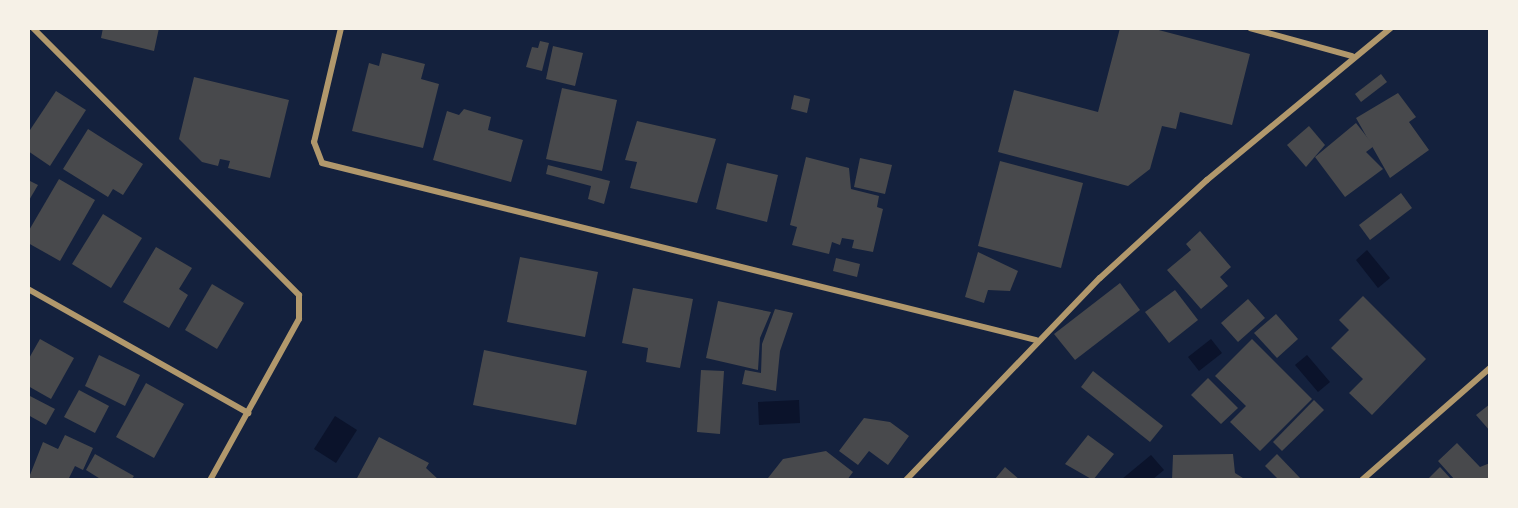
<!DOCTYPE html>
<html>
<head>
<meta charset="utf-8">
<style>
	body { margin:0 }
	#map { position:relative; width:1518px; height:508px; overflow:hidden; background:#14213d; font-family:Karla,sans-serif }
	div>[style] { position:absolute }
	.water>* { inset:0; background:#0b132b }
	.building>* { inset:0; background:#48494c }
	.minor>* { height:6px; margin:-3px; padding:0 3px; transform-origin:3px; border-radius:3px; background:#b1986c }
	span { translate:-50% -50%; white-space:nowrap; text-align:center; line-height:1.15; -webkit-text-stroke:5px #f6f1e7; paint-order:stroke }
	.frame { position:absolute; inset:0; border:30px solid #f6f1e7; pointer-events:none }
</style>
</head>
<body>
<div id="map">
	<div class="water">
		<i style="clip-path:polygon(1367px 250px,1390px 278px,1378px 288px,1356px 260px)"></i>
		<i style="clip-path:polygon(1211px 339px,1222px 353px,1199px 371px,1188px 357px)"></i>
		<i style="clip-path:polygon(1307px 355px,1330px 382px,1318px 392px,1295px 365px)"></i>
		<i style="clip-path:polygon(799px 400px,800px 423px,759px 425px,758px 402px)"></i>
		<i style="clip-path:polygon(335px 416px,357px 430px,336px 463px,314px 449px)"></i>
		<i style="clip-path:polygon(1151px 455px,1164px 470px,1153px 479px,1122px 479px)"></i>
	</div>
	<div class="building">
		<i style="clip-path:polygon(103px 28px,159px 28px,154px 51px,101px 38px)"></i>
		<i style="clip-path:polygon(1120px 28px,1151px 28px,1250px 54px,1232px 125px,1180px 112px,1176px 129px,1162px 126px,1150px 169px,1128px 186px,998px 152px,1014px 90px,1098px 112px)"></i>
		<i style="clip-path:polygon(540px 41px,549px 43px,542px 71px,526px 67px,532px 47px,538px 48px)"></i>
		<i style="clip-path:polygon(553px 46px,583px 53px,575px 86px,546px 79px)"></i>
		<i style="clip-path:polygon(382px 53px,425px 64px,421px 79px,439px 84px,423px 148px,352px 131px,369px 63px,379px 66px)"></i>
		<i style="clip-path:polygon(1381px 74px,1387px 82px,1361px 102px,1355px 94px)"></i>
		<i style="clip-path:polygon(194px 77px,289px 100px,270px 178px,228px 168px,230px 161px,220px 159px,218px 166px,202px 162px,179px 139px)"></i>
		<i style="clip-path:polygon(562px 88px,617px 100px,602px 171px,546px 159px)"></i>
		<i style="clip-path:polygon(56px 91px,86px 110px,50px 166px,28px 151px,28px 133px)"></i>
		<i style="clip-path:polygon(1398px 93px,1416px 117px,1409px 122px,1429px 150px,1390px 178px,1356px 118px)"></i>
		<i style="clip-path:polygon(794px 95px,810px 99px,807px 113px,791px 109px)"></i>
		<i style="clip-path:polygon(464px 109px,491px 117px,488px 130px,523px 140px,511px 182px,433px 160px,447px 111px,459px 115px)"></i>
		<i style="clip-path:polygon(637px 121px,716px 139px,697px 203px,630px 188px,637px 162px,625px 160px)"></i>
		<i style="clip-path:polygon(1356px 123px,1374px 146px,1366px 152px,1383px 169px,1345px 197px,1315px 157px)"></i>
		<i style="clip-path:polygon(1309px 126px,1325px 145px,1306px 167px,1287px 145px)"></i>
		<i style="clip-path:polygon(88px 129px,143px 164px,123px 195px,113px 189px,108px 197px,63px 169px)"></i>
		<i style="clip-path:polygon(806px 157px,849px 168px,851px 189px,879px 196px,877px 207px,883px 209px,873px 252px,852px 248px,854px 240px,842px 238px,840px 245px,832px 242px,829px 254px,792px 245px,797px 227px,790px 225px)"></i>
		<i style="clip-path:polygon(860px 158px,892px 165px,885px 194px,854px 187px)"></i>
		<i style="clip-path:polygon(1000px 161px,1083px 183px,1061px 268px,978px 246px)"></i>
		<i style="clip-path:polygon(727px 163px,778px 175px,767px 222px,716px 209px)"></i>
		<i style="clip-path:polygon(548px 165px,610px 181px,604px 204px,588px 199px,591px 186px,546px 174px)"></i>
		<i style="clip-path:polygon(59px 179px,95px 200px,60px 261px,28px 243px,28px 232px)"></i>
		<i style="clip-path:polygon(28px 180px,38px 185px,28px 202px)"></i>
		<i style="clip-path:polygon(1401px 193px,1412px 208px,1370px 240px,1359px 225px)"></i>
		<i style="clip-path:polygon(103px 214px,142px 238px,111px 288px,72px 264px)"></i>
		<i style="clip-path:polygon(1200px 231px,1231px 267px,1220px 277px,1228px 286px,1201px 309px,1167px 270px,1191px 250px,1186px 244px)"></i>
		<i style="clip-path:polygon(156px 247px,192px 268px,179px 289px,188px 295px,169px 328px,123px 302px)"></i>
		<i style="clip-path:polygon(978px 252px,1018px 271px,1010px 291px,988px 290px,984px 303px,965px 297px)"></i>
		<i style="clip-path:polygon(520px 257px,598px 272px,585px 337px,507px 322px)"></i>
		<i style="clip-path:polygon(836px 258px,860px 264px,857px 277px,833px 271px)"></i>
		<i style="clip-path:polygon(1120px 283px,1140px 310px,1075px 360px,1054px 334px)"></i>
		<i style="clip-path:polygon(212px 284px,244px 303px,217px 349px,185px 330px)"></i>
		<i style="clip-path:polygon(633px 288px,693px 299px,680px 368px,646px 362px,648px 348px,622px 343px)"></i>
		<i style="clip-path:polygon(1175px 290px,1198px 320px,1169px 343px,1145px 312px)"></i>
		<i style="clip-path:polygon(1363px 296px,1426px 359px,1372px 415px,1349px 393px,1363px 379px,1331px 348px,1349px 330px,1339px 320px)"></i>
		<i style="clip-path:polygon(1248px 299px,1265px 318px,1238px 342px,1221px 323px)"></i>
		<i style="clip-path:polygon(718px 301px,771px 312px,760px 338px,758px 370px,706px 358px)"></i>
		<i style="clip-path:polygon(775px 309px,793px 313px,780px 351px,776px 391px,742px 384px,745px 370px,761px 373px,762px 344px)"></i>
		<i style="clip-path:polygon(1276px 314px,1298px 339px,1277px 358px,1254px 333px)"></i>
		<i style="clip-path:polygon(40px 339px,74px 358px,51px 399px,28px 386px,28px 360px)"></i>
		<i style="clip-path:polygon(1252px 339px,1312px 399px,1260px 451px,1230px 422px,1246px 406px,1215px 376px)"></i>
		<i style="clip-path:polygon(484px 350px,587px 371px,576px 425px,473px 405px)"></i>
		<i style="clip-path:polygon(99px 355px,140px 375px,125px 406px,85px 386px)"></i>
		<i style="clip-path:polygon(701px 370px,724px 371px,720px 434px,697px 432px)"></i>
		<i style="clip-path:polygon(1093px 371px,1163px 426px,1150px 442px,1081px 387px)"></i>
		<i style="clip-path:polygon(1208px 378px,1238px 408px,1221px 424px,1191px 395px)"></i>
		<i style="clip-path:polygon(146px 383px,184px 404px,154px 458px,116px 437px)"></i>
		<i style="clip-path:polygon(79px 390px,109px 406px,95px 433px,64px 417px)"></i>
		<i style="clip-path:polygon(28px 395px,55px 409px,46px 425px,28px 415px)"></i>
		<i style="clip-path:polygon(1314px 400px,1324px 410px,1282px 451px,1273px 442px)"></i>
		<i style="clip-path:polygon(1490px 404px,1490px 431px,1476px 415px)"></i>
		<i style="clip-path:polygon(864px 418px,890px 422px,909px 436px,888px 465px,869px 451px,858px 465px,839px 451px)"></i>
		<i style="clip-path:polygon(65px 435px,93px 448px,83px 470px,75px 466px,68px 480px,28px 480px,43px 442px,58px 449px)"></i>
		<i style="clip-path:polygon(1088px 435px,1114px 454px,1093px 480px,1065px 464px)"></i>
		<i style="clip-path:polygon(379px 437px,429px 463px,426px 468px,439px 480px,356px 480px)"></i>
		<i style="clip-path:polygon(1457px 443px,1480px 467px,1490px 463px,1490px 480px,1455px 480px,1438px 461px)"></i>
		<i style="clip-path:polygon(826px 451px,853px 472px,847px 480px,768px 478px,783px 459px)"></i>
		<i style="clip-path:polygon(95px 454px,134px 476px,131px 480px,102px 480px,86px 470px)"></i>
		<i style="clip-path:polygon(1233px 454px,1235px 473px,1246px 480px,1172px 480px,1173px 455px)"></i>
		<i style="clip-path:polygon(1277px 454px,1302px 480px,1279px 480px,1265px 466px)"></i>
		<i style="clip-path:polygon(1005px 467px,1020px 480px,987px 480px,995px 479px)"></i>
		<i style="clip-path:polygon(1440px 467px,1452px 480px,1427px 480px)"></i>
	</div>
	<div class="minor">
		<i style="left:33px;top:28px;width:377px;rotate:45.1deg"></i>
		<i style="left:299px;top:295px;width:24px;rotate:90deg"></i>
		<i style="left:299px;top:319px;width:184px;rotate:118.9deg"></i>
		<i style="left:341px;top:28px;width:117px;rotate:103.3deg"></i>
		<i style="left:314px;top:142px;width:22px;rotate:69deg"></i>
		<i style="left:322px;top:163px;width:736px;rotate:13.92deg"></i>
		<i style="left:1250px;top:28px;width:106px;rotate:15.4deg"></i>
		<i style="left:28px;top:289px;width:253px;rotate:29.4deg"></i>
		<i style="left:906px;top:480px;width:280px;rotate:-46.2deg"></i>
		<i style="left:1100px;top:278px;width:145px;rotate:-42.5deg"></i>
		<i style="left:1207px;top:180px;width:239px;rotate:-39.6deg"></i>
		<i style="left:1362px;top:480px;width:170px;rotate:-41.2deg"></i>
	</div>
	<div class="frame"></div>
</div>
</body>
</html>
